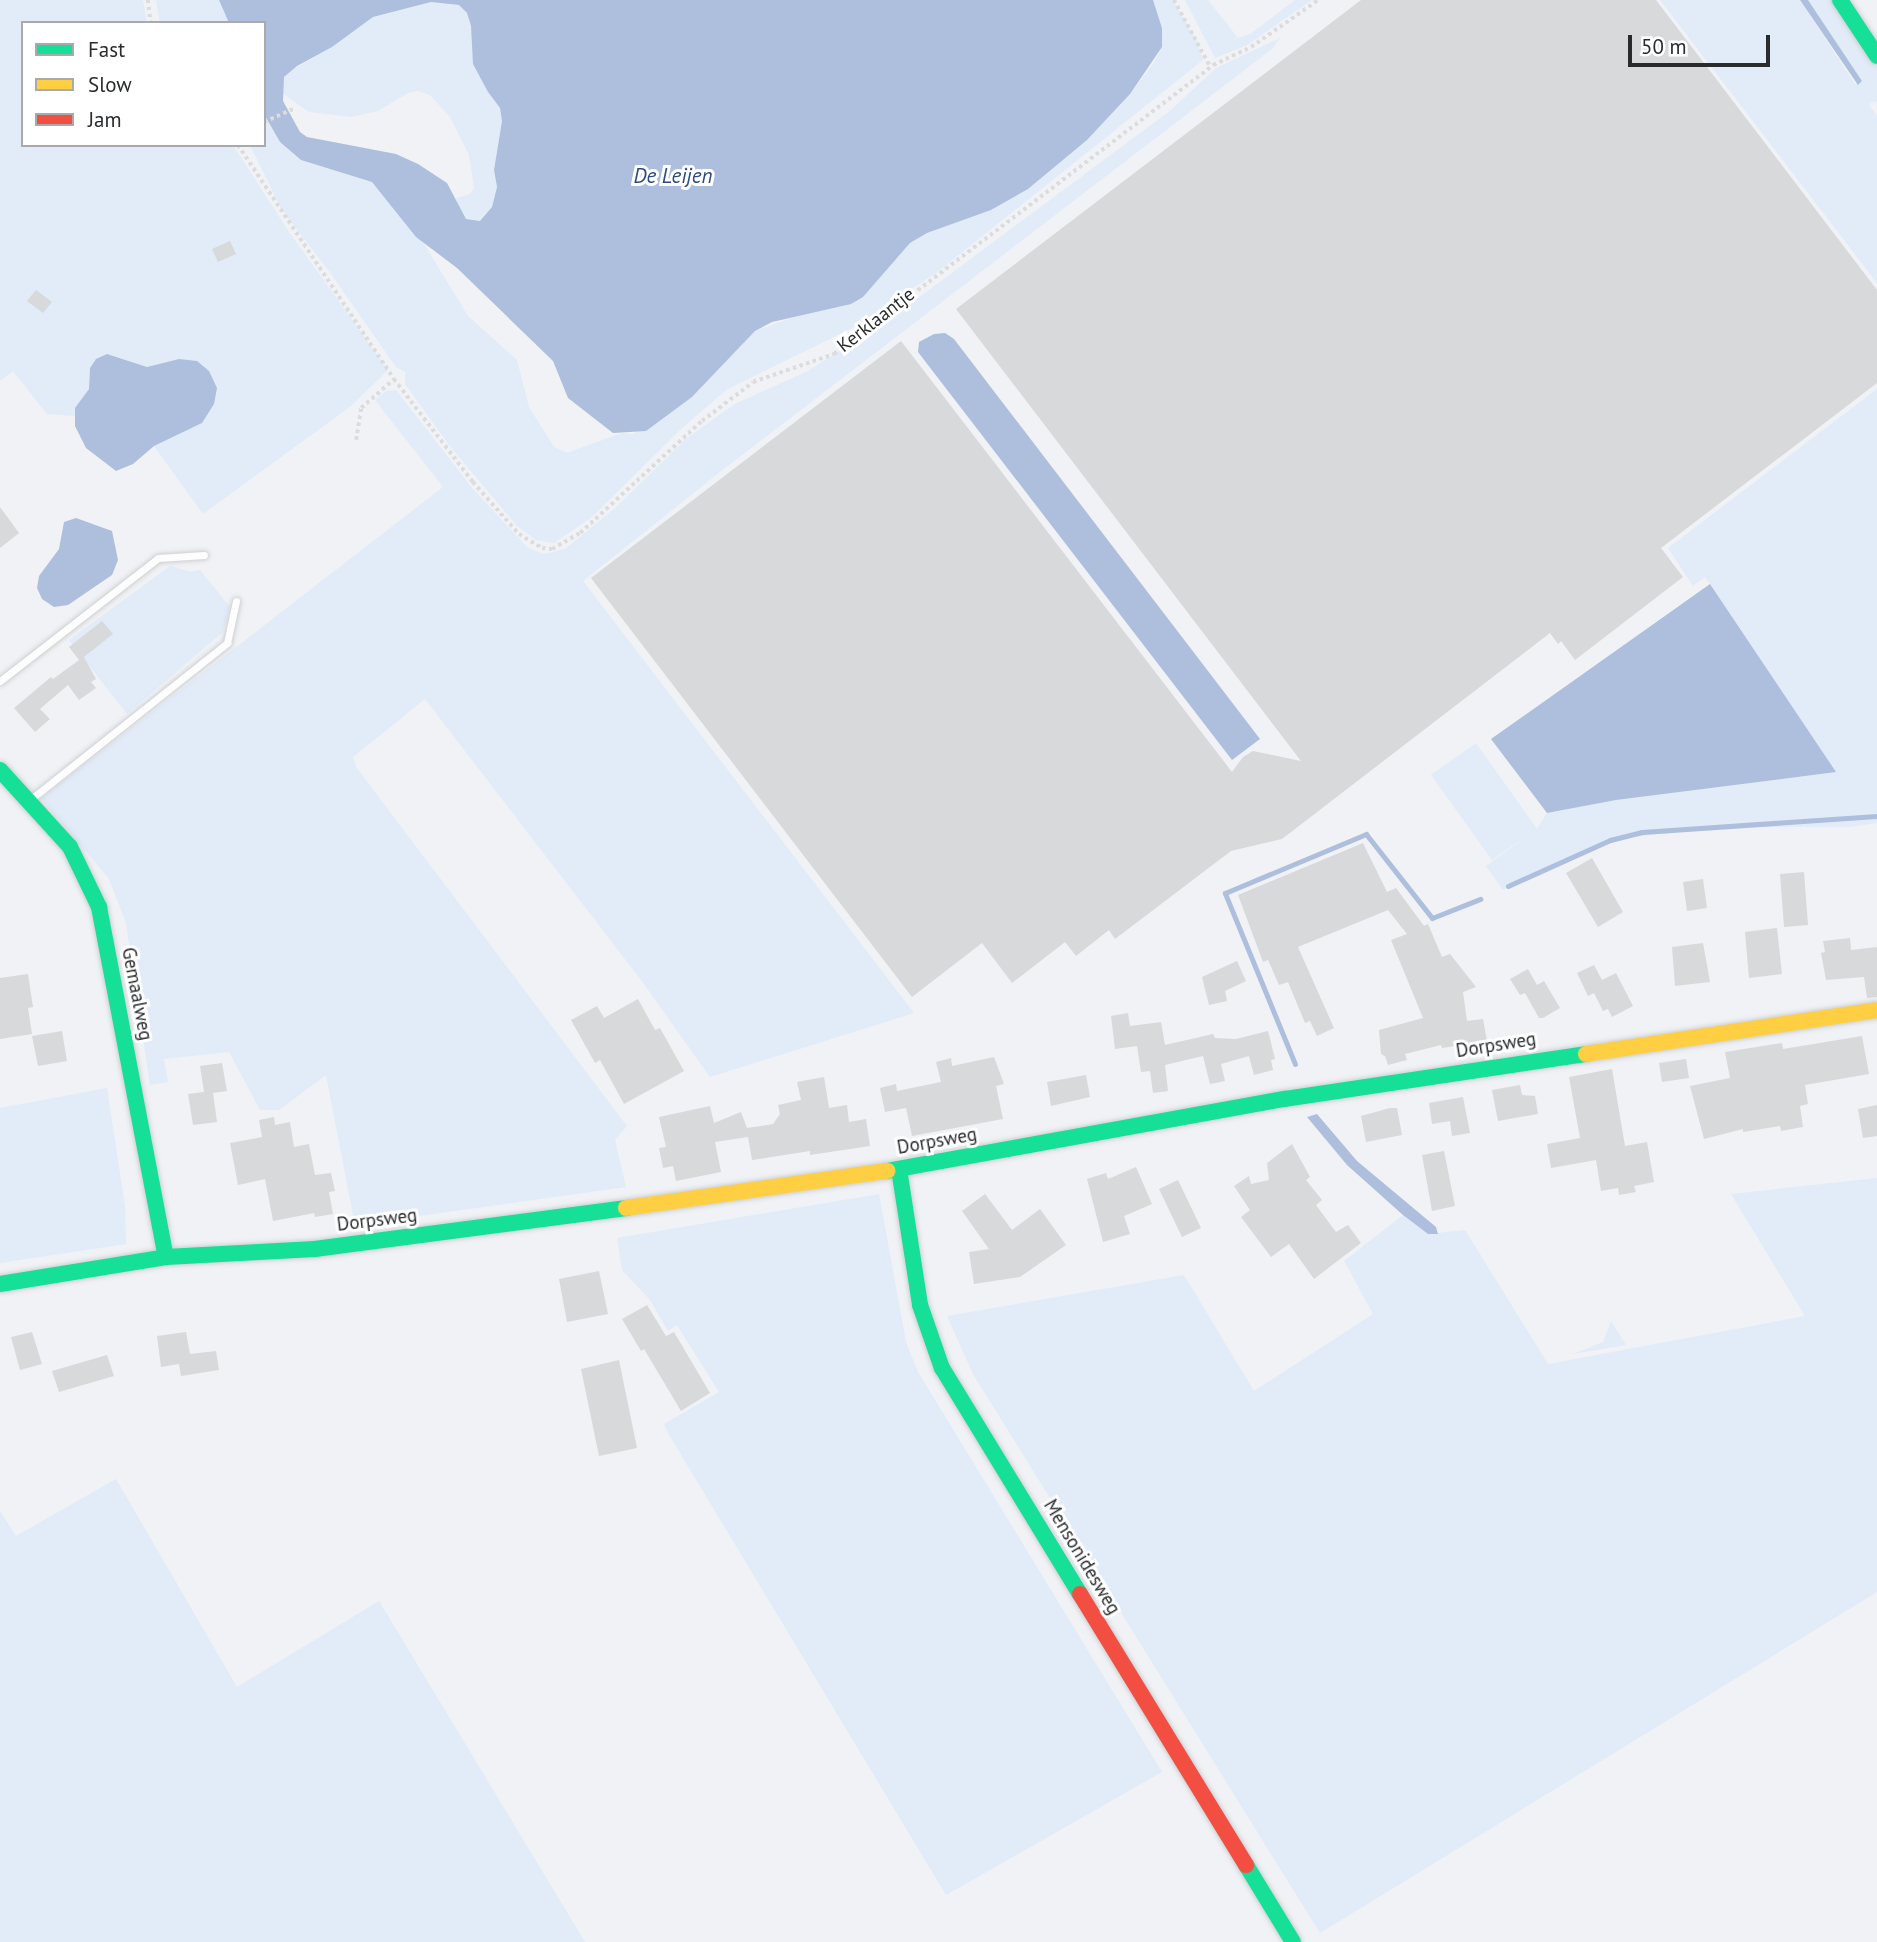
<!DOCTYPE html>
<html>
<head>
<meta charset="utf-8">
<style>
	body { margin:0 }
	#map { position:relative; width:1877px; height:1942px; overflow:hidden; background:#f0f2f5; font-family:"PT Sans",sans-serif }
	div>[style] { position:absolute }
	.green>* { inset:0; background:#e2ebf8 }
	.water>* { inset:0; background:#adbfdc }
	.stream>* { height:5px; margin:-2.5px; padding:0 2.5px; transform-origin:2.5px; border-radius:2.5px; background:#adbfdc }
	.building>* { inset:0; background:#d7d9db }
	.path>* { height:3.5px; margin-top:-1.75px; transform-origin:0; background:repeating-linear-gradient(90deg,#dcdcdd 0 3.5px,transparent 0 7px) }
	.roads { filter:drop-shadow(0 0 2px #ced0d3) drop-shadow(0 0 2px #ced0d3) }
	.lane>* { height:7px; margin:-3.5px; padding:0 3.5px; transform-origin:3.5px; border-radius:3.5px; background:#fdfdfe }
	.fast>* { height:16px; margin:-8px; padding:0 8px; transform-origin:8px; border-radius:8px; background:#16e098 }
	.slow>* { height:16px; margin:-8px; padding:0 8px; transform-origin:8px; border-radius:8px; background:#ffcf43 }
	.jam>* { height:16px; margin:-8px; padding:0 8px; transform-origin:8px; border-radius:8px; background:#f24e42 }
	span { translate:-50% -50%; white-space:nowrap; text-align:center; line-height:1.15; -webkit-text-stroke:6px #fff; paint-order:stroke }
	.street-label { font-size:19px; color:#292b2d }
	.water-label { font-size:21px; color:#2c4b7f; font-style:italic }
	.legend { position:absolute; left:21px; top:21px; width:245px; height:126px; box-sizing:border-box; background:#fff; border:2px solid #a9aaab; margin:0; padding:9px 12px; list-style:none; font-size:21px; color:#292b2d }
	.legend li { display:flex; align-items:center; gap:14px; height:35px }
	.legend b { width:35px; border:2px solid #a9aaab }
	.scale { position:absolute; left:1628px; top:35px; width:142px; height:32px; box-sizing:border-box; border:4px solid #292b2d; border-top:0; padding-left:9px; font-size:21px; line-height:24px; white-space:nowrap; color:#292b2d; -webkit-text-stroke:5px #fff; paint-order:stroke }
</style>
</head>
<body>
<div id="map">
	<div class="green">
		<i style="clip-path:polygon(0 0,143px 0,147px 23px,23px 23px,23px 145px,233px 145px,289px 232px,388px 370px,351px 406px,203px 514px,154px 446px,202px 423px,179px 359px,147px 367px,107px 354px,90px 368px,89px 389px,76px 408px,75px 416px,47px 414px,13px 371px,0 381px)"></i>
		<i style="clip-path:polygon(156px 0,219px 0,229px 23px,160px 23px)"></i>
		<i style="clip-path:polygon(1153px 0,1173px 0,1198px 43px,1203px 60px,936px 273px,852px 328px,726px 390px,681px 429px,592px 517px,554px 543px,536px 540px,517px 526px,449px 445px,405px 384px,405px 372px,396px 367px,329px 271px,282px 210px,250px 145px,264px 145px,264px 114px,280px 142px,301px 160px,372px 182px,424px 244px,468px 316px,517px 360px,529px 407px,554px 447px,567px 453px,622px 433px,633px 434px,692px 397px,755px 331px,797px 316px,897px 257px,910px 243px,927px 233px,991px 210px,1028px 189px,1087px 140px,1130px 94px,1153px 64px,1162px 47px,1162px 28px)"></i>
		<i style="clip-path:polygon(1185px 0,1208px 0,1238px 38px,1250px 34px,1295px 0,1312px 0,1247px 45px,1215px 58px)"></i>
		<i style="clip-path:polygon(1660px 0,1800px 0,1855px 84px,1862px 81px,1808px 0,1832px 0,1877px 66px,1877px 103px,1873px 101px,1869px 105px,1877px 116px,1877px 283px)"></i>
		<i style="clip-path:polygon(431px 2px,459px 5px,467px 13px,488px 92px,500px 108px,502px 121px,494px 170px,497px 187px,492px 207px,481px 221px,466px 219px,459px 207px,456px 198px,470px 194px,474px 188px,469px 155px,450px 117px,430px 95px,418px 91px,408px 93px,378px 111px,352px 117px,309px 112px,282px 93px,284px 77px,290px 71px,332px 47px,373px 17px)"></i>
		<i style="clip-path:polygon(1280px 38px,1272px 49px,725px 468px,583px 581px,914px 1013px,710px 1077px,641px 980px,425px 699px,353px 757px,356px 767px,627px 1126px,615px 1140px,626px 1187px,355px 1225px,326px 1075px,279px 1110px,260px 1110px,229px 1052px,164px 1059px,168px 1082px,150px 1085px,126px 923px,109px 879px,41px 798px,443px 487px,375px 400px,386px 391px,396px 390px,473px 489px,528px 548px,544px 554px,565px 549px,614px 509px,686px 439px,722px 413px,737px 403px,808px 371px,898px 313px,1171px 110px,1216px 68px)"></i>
		<i style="clip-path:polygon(1877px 389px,1877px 823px,1851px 827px,1727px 827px,1634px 837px,1589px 849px,1503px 890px,1486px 866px,1531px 833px,1492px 860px,1431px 775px,1476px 743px,1537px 829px,1547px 813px,1616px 800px,1835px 772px,1710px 584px,1705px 577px,1693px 586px,1668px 548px)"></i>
		<i style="clip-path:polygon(170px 566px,191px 572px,200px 570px,230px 607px,223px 632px,127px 714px,69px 640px)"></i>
		<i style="clip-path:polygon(107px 1088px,125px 1206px,126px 1244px,0 1263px,0 1108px)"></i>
		<i style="clip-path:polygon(1877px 1178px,1877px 1592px,1320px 1933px,973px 1374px,947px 1316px,1184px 1275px,1254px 1391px,1373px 1314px,1344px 1261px,1403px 1215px,1428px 1234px,1465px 1230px,1548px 1364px,1805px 1316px,1731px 1194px)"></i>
		<i style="clip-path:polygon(879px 1194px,906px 1342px,918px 1372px,1162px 1772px,946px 1895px,668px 1433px,664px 1424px,719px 1392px,677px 1325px,668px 1331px,650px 1300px,622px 1270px,617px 1238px)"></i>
		<i style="clip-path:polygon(1611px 1321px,1626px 1345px,1573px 1354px,1603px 1342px)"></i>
		<i style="clip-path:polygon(116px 1479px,237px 1687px,379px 1601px,585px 1942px,0 1942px,0 1511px,16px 1536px)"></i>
	</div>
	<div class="water">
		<i style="clip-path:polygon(evenodd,219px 0,1153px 0,1162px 28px,1162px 47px,1130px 94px,1087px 140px,1028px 189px,991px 210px,927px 233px,910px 243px,863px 297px,851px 304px,772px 322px,755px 331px,692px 397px,646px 431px,613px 433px,568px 398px,553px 361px,457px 268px,416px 237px,372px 182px,301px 160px,280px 142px,264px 114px,264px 23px,229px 23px,219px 0,431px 2px,459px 5px,467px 13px,471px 26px,473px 64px,488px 92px,500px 108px,502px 121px,494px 170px,497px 187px,492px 207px,480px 221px,466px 219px,447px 183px,418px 164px,396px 154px,307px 137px,300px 132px,283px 101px,284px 77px,297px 66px,332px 47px,373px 17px,431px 2px)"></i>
		<i style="clip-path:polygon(1800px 0,1808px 0,1862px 81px,1858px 85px)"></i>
		<i style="clip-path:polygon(945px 333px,954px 339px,1260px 739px,1232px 760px,918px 352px,919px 342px,934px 334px)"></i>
		<i style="clip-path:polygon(107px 354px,147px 367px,179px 359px,197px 361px,209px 371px,217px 388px,214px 404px,202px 423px,154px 446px,133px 464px,116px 471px,86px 448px,75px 426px,75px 408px,89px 389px,90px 368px,96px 359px)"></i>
		<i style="clip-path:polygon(76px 518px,112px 531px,118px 560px,112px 575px,68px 605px,54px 607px,42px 599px,37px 588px,39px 576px,59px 549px,64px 522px)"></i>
		<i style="clip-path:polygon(1710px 584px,1836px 772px,1616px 800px,1547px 813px,1491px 739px)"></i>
		<i style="clip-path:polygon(1317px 1114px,1357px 1161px,1436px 1227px,1438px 1234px,1428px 1234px,1403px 1215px,1347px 1165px,1307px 1117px)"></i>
	</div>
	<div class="stream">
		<i style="left:1508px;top:886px;width:112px;rotate:-24.3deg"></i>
		<i style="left:1610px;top:840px;width:33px;rotate:-14deg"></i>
		<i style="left:1642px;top:832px;width:236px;rotate:-3.9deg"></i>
		<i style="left:1295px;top:1064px;width:185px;rotate:-112.3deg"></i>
		<i style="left:1225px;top:893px;width:153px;rotate:-22.7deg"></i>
		<i style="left:1366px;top:834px;width:107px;rotate:51.8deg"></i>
		<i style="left:1432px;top:918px;width:52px;rotate:-21.6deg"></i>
	</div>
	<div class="building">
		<i style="clip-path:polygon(1361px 0,1656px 0,1877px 290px,1877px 383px,1661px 548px,1683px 577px,1575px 660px,1561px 641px,1558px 644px,1550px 633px,1282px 839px,1231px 851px,1115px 939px,1109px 930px,1076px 956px,1065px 942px,1012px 983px,982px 943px,912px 997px,591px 578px,901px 341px,1232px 772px,1243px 757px,1253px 751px,1301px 761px,956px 309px)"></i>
		<i style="clip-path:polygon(230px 241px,236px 254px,218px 262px,212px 249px)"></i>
		<i style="clip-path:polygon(36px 290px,52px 302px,43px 313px,27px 301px)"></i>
		<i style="clip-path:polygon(0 507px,19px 533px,0 548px)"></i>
		<i style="clip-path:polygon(102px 621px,113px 634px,84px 657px,96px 679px,91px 682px,96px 688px,79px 700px,68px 685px,40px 709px,50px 719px,35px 732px,14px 708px,51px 677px,53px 679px,79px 660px,69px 647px)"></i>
		<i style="clip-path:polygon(1363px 843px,1387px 892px,1396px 888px,1424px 926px,1428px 924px,1442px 957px,1450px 954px,1476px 987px,1463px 992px,1467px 1021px,1483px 1019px,1487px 1041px,1480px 1042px,1471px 1054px,1469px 1044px,1442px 1048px,1441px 1045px,1405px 1054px,1407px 1060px,1388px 1065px,1385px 1056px,1381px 1054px,1379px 1030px,1423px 1018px,1391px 940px,1407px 934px,1388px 910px,1298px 947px,1334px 1028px,1317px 1036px,1310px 1021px,1305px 1023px,1288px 982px,1279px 985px,1268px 960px,1263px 962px,1238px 895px)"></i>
		<i style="clip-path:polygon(1592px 858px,1623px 912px,1598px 927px,1566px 873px)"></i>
		<i style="clip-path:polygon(1804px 872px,1808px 925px,1784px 927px,1780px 874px)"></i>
		<i style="clip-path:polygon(1703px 879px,1707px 908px,1687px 911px,1683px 882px)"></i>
		<i style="clip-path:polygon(1777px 928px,1782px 974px,1749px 978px,1745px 932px)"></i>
		<i style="clip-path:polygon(1850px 938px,1851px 950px,1877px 947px,1877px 997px,1867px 998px,1864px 977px,1826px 980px,1821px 953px,1825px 952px,1823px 941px)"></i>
		<i style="clip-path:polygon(1703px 943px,1710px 982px,1675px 986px,1672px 947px)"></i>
		<i style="clip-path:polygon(1237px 961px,1246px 981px,1225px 991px,1227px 1001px,1209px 1005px,1202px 977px)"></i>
		<i style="clip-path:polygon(1594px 965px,1602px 980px,1616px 973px,1633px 1006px,1612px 1017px,1608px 1009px,1603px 1011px,1594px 993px,1588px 996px,1577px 973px)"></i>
		<i style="clip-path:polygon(1528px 969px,1537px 985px,1544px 981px,1560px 1008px,1543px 1018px,1539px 1018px,1525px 993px,1520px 995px,1510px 979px)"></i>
		<i style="clip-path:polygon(28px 974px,33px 1007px,28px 1008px,32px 1034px,0 1039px,0 978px)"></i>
		<i style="clip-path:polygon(638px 999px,655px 1030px,660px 1028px,684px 1071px,624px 1104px,600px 1060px,595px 1063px,571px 1020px,597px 1006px,604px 1018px)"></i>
		<i style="clip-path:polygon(1128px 1013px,1130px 1026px,1161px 1022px,1165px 1045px,1213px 1034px,1215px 1038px,1236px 1039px,1268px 1031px,1275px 1059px,1271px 1060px,1273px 1070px,1254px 1075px,1249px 1056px,1221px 1064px,1225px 1081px,1210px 1084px,1203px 1056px,1165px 1065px,1168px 1091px,1153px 1093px,1150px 1071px,1141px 1072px,1137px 1046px,1115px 1049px,1111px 1016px)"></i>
		<i style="clip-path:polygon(62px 1031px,67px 1061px,38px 1066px,32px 1036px)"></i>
		<i style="clip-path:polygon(1862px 1036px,1869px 1074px,1805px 1085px,1808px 1104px,1800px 1106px,1803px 1127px,1781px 1131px,1780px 1126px,1743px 1132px,1743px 1129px,1704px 1139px,1690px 1086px,1730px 1078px,1725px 1052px,1782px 1043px,1783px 1049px)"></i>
		<i style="clip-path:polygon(994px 1057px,1004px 1084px,996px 1086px,1003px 1119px,912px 1136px,906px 1108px,885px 1112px,880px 1088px,896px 1084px,897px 1091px,941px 1082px,936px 1062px,951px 1058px,952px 1066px)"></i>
		<i style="clip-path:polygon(1686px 1059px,1689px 1078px,1662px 1082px,1659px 1063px)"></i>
		<i style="clip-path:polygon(222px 1063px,227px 1091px,213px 1093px,217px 1122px,193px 1125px,188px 1094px,204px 1092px,200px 1066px)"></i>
		<i style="clip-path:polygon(1612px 1069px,1625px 1146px,1647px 1142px,1654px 1182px,1634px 1186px,1636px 1192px,1619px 1195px,1618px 1188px,1601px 1191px,1596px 1160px,1551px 1168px,1547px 1144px,1580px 1138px,1569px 1077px)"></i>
		<i style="clip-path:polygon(1086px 1075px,1090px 1097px,1051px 1106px,1047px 1082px)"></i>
		<i style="clip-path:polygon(824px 1077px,829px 1108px,847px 1105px,849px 1122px,866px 1119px,870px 1146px,810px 1155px,810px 1151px,752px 1160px,748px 1137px,715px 1142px,721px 1172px,676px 1181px,673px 1166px,663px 1168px,659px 1148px,666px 1147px,659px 1117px,710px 1106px,714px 1123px,741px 1112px,747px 1128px,773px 1124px,780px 1114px,778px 1105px,801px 1100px,797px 1082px)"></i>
		<i style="clip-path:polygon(1520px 1085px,1522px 1095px,1535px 1096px,1538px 1114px,1498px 1121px,1492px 1090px)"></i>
		<i style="clip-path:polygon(1463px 1097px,1470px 1133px,1452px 1136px,1450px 1121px,1432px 1124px,1429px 1103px)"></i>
		<i style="clip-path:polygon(1877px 1105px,1877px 1136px,1863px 1138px,1858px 1109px)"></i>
		<i style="clip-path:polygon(1390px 1108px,1397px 1108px,1402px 1135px,1366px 1142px,1361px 1116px)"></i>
		<i style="clip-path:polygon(274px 1117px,275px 1125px,290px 1122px,294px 1147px,309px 1144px,315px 1175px,331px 1173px,335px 1191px,329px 1192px,333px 1214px,315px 1217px,314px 1213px,273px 1221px,265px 1179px,238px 1185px,230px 1143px,262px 1137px,259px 1120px)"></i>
		<i style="clip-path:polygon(1292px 1144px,1310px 1177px,1306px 1180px,1322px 1200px,1316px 1205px,1336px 1232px,1348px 1225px,1361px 1243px,1314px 1279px,1289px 1244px,1271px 1257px,1241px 1217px,1250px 1210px,1234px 1186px,1249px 1176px,1251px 1184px,1269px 1180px,1267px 1163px)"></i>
		<i style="clip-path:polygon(1444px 1151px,1455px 1206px,1432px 1211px,1422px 1155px)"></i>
		<i style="clip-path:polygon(1136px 1167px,1152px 1204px,1124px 1216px,1130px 1234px,1103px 1242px,1087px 1179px,1106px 1173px,1108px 1179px)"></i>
		<i style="clip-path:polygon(1178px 1180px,1201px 1228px,1182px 1237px,1159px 1189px)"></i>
		<i style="clip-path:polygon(985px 1194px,1012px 1230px,1040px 1209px,1066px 1245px,1020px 1277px,974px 1284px,969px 1252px,989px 1249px,962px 1211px)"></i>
		<i style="clip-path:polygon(599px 1271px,608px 1314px,567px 1322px,559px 1279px)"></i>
		<i style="clip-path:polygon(647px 1305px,666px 1336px,674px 1332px,710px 1393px,681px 1411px,644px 1349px,641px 1351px,622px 1319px)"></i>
		<i style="clip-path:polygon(32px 1332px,42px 1364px,20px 1370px,11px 1337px)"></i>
		<i style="clip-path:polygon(186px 1332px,190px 1354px,216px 1351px,219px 1370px,181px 1376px,179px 1364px,161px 1367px,157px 1336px)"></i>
		<i style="clip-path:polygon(107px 1355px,114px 1376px,59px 1392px,52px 1371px)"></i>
		<i style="clip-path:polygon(619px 1360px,637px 1448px,599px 1456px,581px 1369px)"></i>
	</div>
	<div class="path">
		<i style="left:148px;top:0;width:23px;rotate:83deg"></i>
		<i style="left:1174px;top:0;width:75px;rotate:61.4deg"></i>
		<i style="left:264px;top:122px;width:34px;rotate:-24deg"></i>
		<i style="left:238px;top:145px;width:281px;rotate:56.3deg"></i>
		<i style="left:394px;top:379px;width:130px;rotate:52.5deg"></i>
		<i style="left:473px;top:482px;width:69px;rotate:48.5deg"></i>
		<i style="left:519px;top:534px;width:27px;rotate:31deg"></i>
		<i style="left:542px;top:548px;width:10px;rotate:6deg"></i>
		<i style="left:552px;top:549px;width:32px;rotate:-30deg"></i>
		<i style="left:580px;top:533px;width:166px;rotate:-42.6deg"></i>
		<i style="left:702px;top:421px;width:64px;rotate:-37.4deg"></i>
		<i style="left:753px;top:382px;width:86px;rotate:-19.1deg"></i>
		<i style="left:834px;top:354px;width:477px;rotate:-37.3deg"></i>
		<i style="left:1213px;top:65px;width:42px;rotate:-25.3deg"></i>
		<i style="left:1251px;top:47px;width:82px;rotate:-35deg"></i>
		<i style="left:356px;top:440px;width:32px;rotate:-81deg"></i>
		<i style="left:361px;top:408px;width:44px;rotate:-41.3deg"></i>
	</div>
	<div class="roads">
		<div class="lane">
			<i style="left:0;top:681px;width:200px;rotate:-37.9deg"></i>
			<i style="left:158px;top:558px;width:46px;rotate:-3.7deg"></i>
			<i style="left:31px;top:799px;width:251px;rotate:-38.5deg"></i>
			<i style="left:227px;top:643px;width:43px;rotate:-77.9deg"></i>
		</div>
		<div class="fast">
			<i style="left:1840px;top:0;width:67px;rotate:56.5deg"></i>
			<i style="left:0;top:770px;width:104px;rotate:47.7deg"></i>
			<i style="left:70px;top:847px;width:67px;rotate:64.2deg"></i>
			<i style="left:99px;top:907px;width:356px;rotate:79.2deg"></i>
			<i style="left:899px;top:1169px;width:138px;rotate:81.2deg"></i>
			<i style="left:920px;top:1305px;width:67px;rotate:70.8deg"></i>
			<i style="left:942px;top:1368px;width:265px;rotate:58.6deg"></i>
			<i style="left:887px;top:1171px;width:404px;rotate:-10.3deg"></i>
			<i style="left:1285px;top:1099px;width:304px;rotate:-8.5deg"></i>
			<i style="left:0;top:1284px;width:168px;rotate:-9.2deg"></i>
			<i style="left:166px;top:1257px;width:149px;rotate:-3.1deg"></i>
			<i style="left:315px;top:1249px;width:314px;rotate:-7.5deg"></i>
			<i style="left:1246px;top:1865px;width:90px;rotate:58.6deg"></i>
		</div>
		<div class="slow">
			<i style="left:1586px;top:1054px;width:294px;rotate:-8.6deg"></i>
			<i style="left:626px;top:1208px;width:264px;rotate:-8.1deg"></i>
		</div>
		<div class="jam">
			<i style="left:1080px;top:1594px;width:318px;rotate:58.5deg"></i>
		</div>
	</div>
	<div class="street-label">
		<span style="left:876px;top:320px;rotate:-38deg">Kerklaantje</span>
		<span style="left:137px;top:994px;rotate:79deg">Gemaalweg</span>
		<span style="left:1496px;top:1045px;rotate:-9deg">Dorpsweg</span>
		<span style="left:937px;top:1141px;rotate:-10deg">Dorpsweg</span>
		<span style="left:377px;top:1220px;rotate:-7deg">Dorpsweg</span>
		<span style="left:1082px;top:1557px;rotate:59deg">Mensonidesweg</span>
	</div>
	<div class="water-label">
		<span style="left:673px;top:176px">De Leijen</span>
	</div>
	<ul class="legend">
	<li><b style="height:9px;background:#16e098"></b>Fast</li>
	<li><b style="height:9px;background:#ffcf43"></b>Slow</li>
	<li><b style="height:9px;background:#f24e42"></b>Jam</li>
	</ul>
	<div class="scale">50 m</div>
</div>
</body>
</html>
